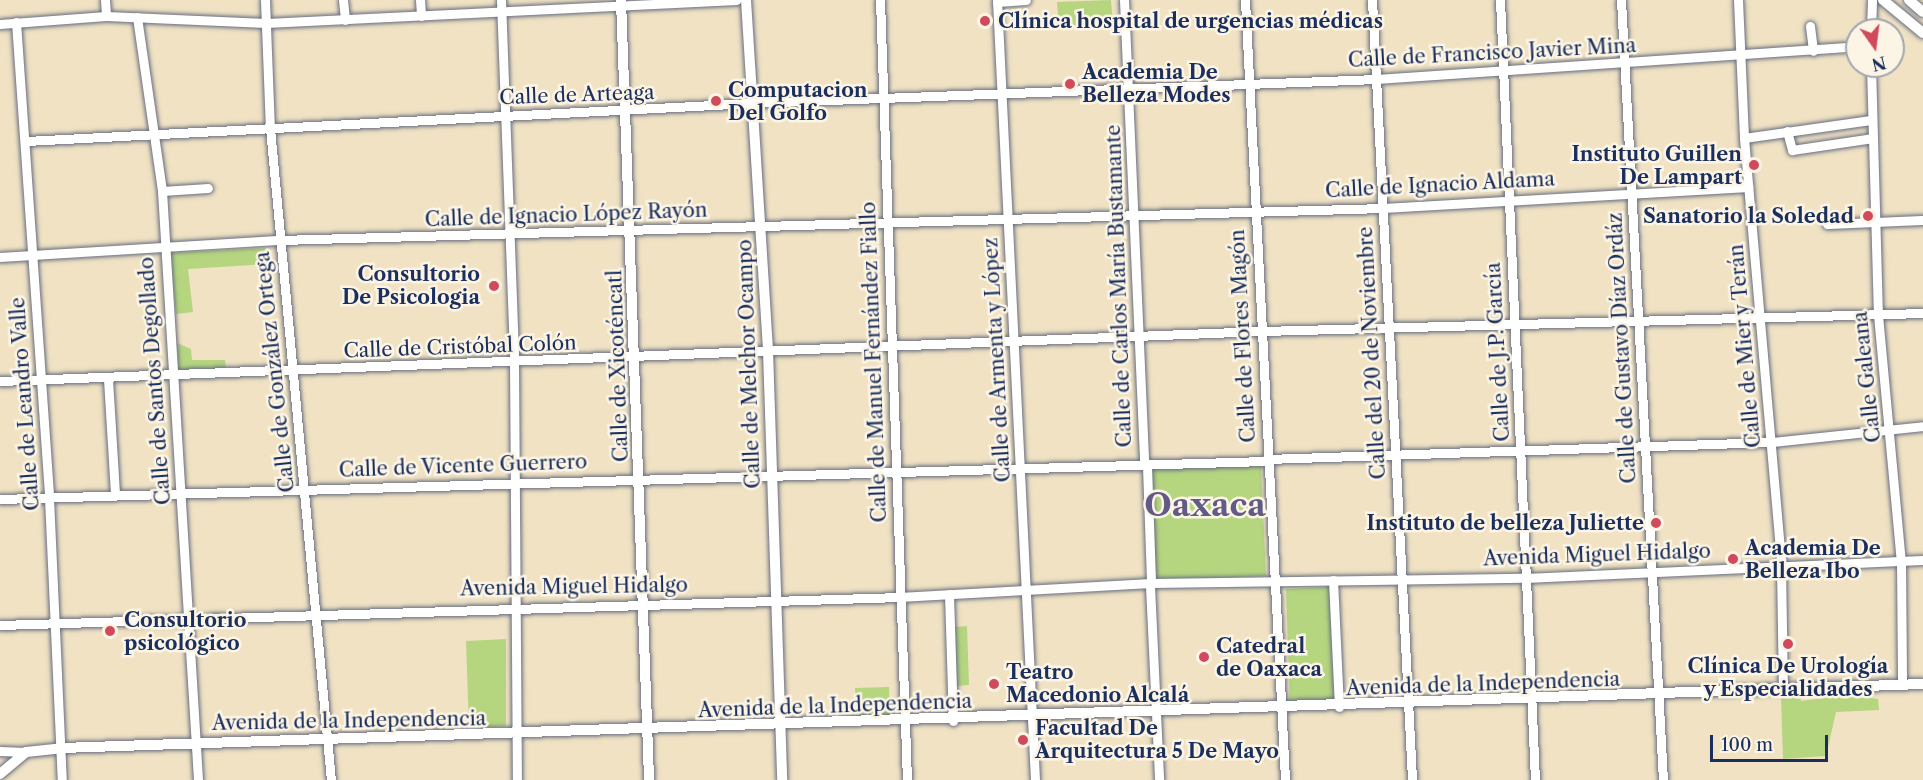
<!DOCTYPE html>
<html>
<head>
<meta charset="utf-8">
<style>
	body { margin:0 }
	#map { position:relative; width:1923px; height:780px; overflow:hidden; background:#f0e2c3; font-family:"Libre Caslon Text",serif }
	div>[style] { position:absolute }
	.green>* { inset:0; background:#b5d67f }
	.roads { filter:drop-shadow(0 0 2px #666e81) drop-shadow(0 0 2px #666e81) }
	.minor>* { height:9px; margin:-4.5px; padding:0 4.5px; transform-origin:4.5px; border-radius:4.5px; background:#fff }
	.major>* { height:10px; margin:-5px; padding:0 5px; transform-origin:5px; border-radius:5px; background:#fff }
	.dots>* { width:16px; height:16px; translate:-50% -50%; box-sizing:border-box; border:3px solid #fcf5e5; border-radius:50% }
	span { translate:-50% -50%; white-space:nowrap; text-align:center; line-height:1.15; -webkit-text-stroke:5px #fcf5e5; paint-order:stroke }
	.poi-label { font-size:20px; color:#1b2f5e; font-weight:700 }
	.left { translate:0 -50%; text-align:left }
	.right { translate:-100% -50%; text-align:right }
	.street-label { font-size:20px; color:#1b2f5e }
	.town-label { font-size:32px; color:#625b88; font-weight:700 }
	.north { position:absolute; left:1845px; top:18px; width:60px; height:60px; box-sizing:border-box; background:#fcf5e5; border:2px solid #a2a6af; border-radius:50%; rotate:166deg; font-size:16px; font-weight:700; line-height:24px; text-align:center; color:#1b2f5e }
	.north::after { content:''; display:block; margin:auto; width:21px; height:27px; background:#d1495b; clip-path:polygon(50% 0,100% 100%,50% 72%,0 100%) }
	.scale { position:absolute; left:1710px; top:735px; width:118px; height:27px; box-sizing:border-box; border:3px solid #1b2f5e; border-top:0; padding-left:8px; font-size:18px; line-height:21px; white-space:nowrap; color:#1b2f5e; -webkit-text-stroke:4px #fcf5e5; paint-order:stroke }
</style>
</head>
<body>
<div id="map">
	<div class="green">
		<i style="clip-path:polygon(1111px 0,1113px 24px,1059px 28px,1057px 2px)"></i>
		<i style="clip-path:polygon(267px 248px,268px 264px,188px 269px,193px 312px,176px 314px,170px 253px)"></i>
		<i style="clip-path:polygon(177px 343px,191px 349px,192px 360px,225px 360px,226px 369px,178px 371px)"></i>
		<i style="clip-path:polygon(1261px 464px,1266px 576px,1154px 580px,1149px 469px)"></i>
		<i style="clip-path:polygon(1331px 587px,1335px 704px,1290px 706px,1286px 589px)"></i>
		<i style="clip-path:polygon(947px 600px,955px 600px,955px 627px,967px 626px,969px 685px,956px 686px,957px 714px)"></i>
		<i style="clip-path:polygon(506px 639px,506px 726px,469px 728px,466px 641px)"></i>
		<i style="clip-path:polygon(889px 687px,890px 716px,856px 717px,855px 688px)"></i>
		<i style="clip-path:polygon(1850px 695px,1878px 699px,1879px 710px,1836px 712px,1826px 756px,1783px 759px,1781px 697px,1800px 696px,1801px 701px)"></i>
	</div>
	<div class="roads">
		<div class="minor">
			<i style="left:105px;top:0;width:16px;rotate:86deg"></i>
			<i style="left:265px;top:0;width:128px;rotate:87.8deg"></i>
			<i style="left:270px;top:128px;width:655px;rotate:84.66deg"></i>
			<i style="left:343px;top:0;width:20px;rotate:84deg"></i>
			<i style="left:420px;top:0;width:16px;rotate:86deg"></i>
			<i style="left:501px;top:0;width:362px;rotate:87.9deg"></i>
			<i style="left:514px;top:362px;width:418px;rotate:89.6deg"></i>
			<i style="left:880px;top:0;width:780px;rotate:88.02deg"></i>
			<i style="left:997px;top:0;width:781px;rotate:87.21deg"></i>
			<i style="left:1124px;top:0;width:463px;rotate:87.5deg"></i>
			<i style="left:1245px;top:0;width:781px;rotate:87.06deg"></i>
			<i style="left:1372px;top:0;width:781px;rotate:87.06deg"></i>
			<i style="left:1500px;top:0;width:781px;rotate:87.43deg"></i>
			<i style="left:1621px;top:0;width:781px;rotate:86.92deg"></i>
			<i style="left:1738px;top:0;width:138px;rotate:87.5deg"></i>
			<i style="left:1744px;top:138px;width:429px;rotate:85deg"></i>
			<i style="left:1781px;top:565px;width:125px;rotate:89.1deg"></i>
			<i style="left:997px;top:2px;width:29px;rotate:-4deg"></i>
			<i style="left:137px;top:17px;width:176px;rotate:81.8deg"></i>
			<i style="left:162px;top:191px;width:590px;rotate:86.5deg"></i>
			<i style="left:16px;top:22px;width:477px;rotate:86deg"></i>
			<i style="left:49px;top:498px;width:282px;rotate:87.4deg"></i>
			<i style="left:0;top:24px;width:106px;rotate:-4.3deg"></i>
			<i style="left:106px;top:16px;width:160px;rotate:2.5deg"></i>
			<i style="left:266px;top:23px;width:471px;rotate:-2.8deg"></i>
			<i style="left:1810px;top:26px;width:25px;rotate:83deg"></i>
			<i style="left:1871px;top:30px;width:30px;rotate:-88deg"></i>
			<i style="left:1871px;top:66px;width:249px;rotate:88.4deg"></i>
			<i style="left:1878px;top:315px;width:247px;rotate:84.7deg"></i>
			<i style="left:1901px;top:561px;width:124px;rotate:89.5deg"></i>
			<i style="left:1787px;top:131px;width:20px;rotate:75deg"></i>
			<i style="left:1792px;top:150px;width:82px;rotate:-8.4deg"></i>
			<i style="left:1744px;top:138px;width:128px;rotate:-8.1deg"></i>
			<i style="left:26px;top:141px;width:727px;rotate:-3deg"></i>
			<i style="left:752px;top:103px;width:625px;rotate:-2.2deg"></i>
			<i style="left:1377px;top:79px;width:481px;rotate:-3.9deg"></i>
			<i style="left:162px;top:191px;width:46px;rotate:-3.7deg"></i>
			<i style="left:1827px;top:224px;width:96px;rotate:-2.4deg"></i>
			<i style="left:0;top:257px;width:281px;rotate:-3.5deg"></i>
			<i style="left:280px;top:240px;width:1103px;rotate:-1.66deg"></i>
			<i style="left:1383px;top:208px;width:366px;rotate:-3.3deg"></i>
			<i style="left:108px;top:379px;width:116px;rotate:86.5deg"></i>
			<i style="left:0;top:381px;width:1264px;rotate:-2.27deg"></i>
			<i style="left:1263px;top:331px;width:660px;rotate:-1.56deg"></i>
			<i style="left:1267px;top:459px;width:505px;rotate:-1.93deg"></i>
			<i style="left:1772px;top:442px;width:152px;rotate:-6deg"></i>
			<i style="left:1147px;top:466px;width:117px;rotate:88deg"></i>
			<i style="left:0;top:499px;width:1266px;rotate:-1.72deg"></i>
			<i style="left:1333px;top:580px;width:127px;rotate:87.3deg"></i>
			<i style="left:1150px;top:586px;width:194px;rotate:87.3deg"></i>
			<i style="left:949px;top:594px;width:127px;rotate:88.2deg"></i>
			<i style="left:0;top:625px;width:899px;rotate:-1.78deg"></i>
			<i style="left:899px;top:597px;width:252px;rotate:-3.2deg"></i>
			<i style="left:1151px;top:583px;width:373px;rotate:-0.8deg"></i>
			<i style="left:1524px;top:578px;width:399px;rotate:-2.6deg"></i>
			<i style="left:0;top:751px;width:26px;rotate:2deg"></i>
		</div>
		<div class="major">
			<i style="left:621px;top:0;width:781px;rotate:87.94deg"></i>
			<i style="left:746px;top:0;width:352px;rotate:86.4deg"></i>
			<i style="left:768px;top:351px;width:429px;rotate:88.1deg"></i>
			<i style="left:1883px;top:0;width:52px;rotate:39.5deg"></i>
			<i style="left:1909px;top:0;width:18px;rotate:41deg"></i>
			<i style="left:0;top:774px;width:34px;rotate:-40deg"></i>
			<i style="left:26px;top:752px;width:36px;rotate:-6deg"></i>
			<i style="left:62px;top:748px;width:1862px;rotate:-1.97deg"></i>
		</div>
	</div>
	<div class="dots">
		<i style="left:985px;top:21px;background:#d1495b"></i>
		<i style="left:1070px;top:84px;background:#d1495b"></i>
		<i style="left:716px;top:101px;background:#d1495b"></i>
		<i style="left:1754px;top:165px;background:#d1495b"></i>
		<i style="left:1868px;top:216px;background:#d1495b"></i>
		<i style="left:494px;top:286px;background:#d1495b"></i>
		<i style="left:1656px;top:523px;background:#d1495b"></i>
		<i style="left:1733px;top:559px;background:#d1495b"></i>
		<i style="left:110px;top:631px;background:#d1495b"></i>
		<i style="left:1788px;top:644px;background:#d1495b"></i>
		<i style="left:1204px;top:657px;background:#d1495b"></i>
		<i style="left:994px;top:684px;background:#d1495b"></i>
		<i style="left:1023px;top:740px;background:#d1495b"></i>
	</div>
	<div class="poi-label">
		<span class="left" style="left:998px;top:21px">Clínica hospital de urgencias médicas</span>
		<span class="left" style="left:1082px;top:84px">Academia De<br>Belleza Modes</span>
		<span class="left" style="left:728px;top:102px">Computacion<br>Del Golfo</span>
		<span class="right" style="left:1742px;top:166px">Instituto Guillen<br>De Lampart</span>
		<span class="right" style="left:1854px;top:216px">Sanatorio la Soledad</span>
		<span class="right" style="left:480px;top:286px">Consultorio<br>De Psicologia</span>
		<span class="right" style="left:1644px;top:523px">Instituto de belleza Juliette</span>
		<span class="left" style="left:1745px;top:560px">Academia De<br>Belleza Ibo</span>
		<span class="left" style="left:124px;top:632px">Consultorio<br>psicológico</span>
		<span class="left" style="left:1216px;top:658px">Catedral<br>de Oaxaca</span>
		<span style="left:1788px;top:678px">Clínica De Urología<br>y Especialidades</span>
		<span class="left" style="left:1006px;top:684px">Teatro<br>Macedonio Alcalá</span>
		<span class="left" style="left:1035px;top:740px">Facultad De<br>Arquitectura 5 De Mayo</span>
	</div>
	<div class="street-label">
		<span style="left:1492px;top:53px;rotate:-3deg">Calle de Francisco Javier Mina</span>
		<span style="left:577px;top:95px;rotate:-2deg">Calle de Arteaga</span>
		<span style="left:1440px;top:185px;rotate:-3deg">Calle de Ignacio Aldama</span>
		<span style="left:566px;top:215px;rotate:-2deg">Calle de Ignacio López Rayón</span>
		<span style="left:1119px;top:286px;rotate:-92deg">Calle de Carlos María Bustamante</span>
		<span style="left:1243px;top:336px;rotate:-93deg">Calle de Flores Magón</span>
		<span style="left:1745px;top:346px;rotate:-95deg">Calle de Mier y Terán</span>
		<span style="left:460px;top:347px;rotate:-2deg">Calle de Cristóbal Colón</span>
		<span style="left:1622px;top:348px;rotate:-93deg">Calle de Gustavo Díaz Ordáz</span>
		<span style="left:1498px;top:352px;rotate:-93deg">Calle de J.P. García</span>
		<span style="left:1372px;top:353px;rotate:-93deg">Calle del 20 de Noviembre</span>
		<span style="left:997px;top:360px;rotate:-93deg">Calle de Armenta y López</span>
		<span style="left:874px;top:362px;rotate:-92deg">Calle de Manuel Fernández Fiallo</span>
		<span style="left:749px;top:364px;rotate:-92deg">Calle de Melchor Ocampo</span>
		<span style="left:618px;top:366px;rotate:-92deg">Calle de Xicoténcatl</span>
		<span style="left:275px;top:372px;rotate:-96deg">Calle de González Ortega</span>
		<span style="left:1867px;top:377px;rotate:-96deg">Calle Galeana</span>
		<span style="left:155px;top:381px;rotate:-94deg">Calle de Santos Degollado</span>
		<span style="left:25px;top:404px;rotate:-94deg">Calle de Leandro Valle</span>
		<span style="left:463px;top:466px;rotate:-2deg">Calle de Vicente Guerrero</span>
		<span style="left:1597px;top:555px;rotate:-2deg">Avenida Miguel Hidalgo</span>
		<span style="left:574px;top:587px;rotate:-1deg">Avenida Miguel Hidalgo</span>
		<span style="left:1483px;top:684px;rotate:-2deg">Avenida de la Independencia</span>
		<span style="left:835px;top:706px;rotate:-2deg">Avenida de la Independencia</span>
		<span style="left:349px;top:721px;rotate:-1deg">Avenida de la Independencia</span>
	</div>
	<div class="town-label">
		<span style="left:1205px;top:505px">Oaxaca</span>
	</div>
	<div class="north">N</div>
	<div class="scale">100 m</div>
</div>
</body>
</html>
